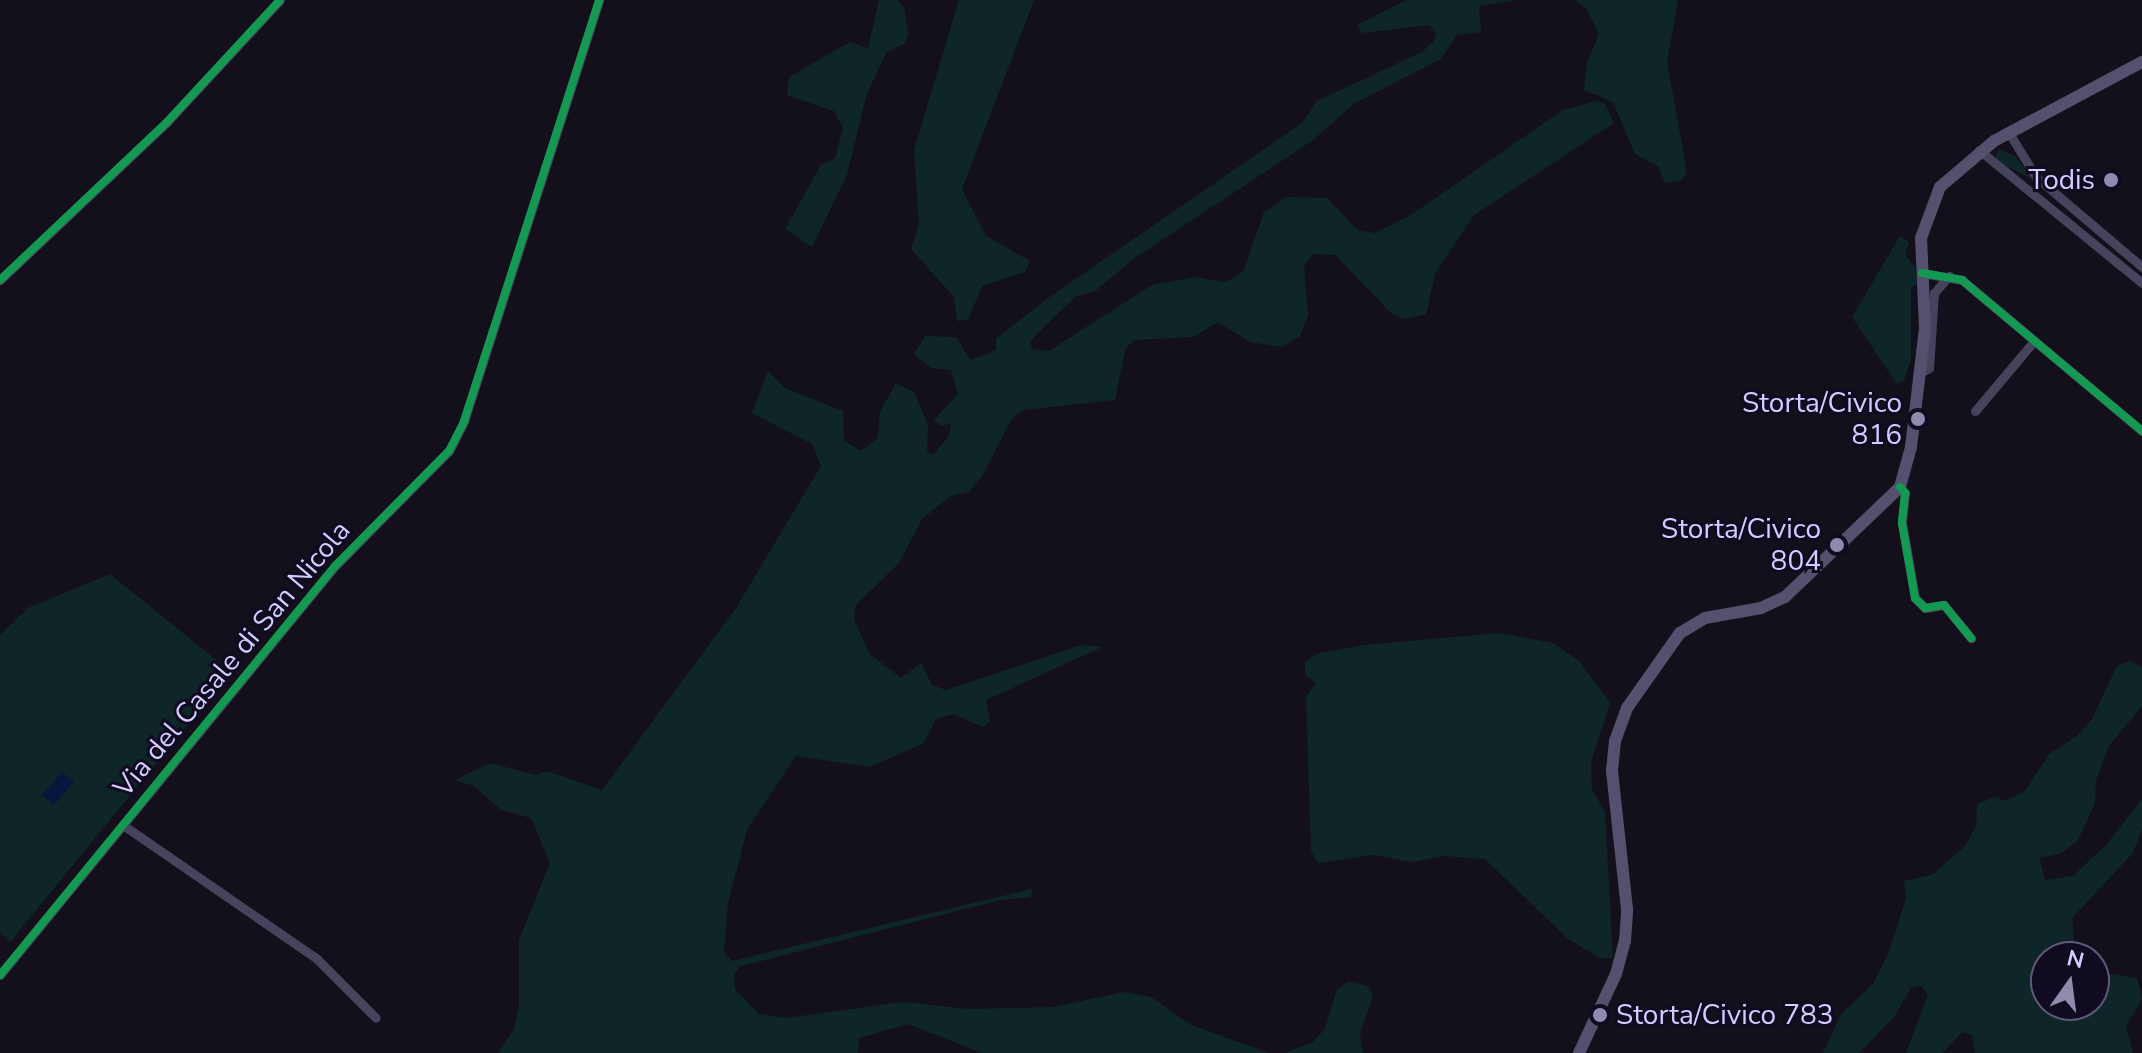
<!DOCTYPE html>
<html>
<head>
<meta charset="utf-8">
<style>
	body { margin:0 }
	#map { position:relative; width:2142px; height:1053px; overflow:hidden; background:#13101b; font-family:"Nunito Sans",sans-serif }
	div>[style] { position:absolute }
	.green>* { inset:0; background:#0f2629 }
	.water>* { inset:0; background:#07163c }
	.minor>* { height:9px; margin:-4.5px; padding:0 4.5px; transform-origin:4.5px; border-radius:4.5px; background:#46445c }
	.secondary>* { height:12px; margin:-6px; padding:0 6px; transform-origin:6px; border-radius:6px; background:#54516f }
	.cycleway>* { height:8px; margin:-4px; padding:0 4px; transform-origin:4px; border-radius:4px; background:#139951 }
	.dots>* { width:22px; height:22px; translate:-50% -50%; box-sizing:border-box; border:4px solid #100b20; border-radius:50% }
	span { translate:-50% -50%; white-space:nowrap; text-align:center; line-height:1.15; -webkit-text-stroke:6px #100b20; paint-order:stroke }
	.poi-label { font-size:28px; color:#d4cbff }
	.right { translate:-100% -50%; text-align:right }
	.left { translate:0 -50%; text-align:left }
	.street-label { font-size:28px; color:#d4cbff }
	.north { position:absolute; left:2030px; top:941px; width:80px; height:80px; box-sizing:border-box; background:#100b20; border:2px solid #5e5879; border-radius:50%; rotate:14deg; font-size:22px; font-weight:700; line-height:32px; text-align:center; color:#d4cbff }
	.north::after { content:''; display:block; margin:auto; width:28px; height:36px; background:#908aaf; clip-path:polygon(50% 0,100% 100%,50% 72%,0 100%) }
</style>
</head>
<body>
<div id="map">
	<div class="green">
		<i style="clip-path:polygon(879px 0,897px 0,904px 7px,908px 33px,905px 43px,886px 53px,866px 96px,847px 175px,812px 247px,785px 229px,821px 165px,835px 158px,843px 128px,834px 111px,787px 95px,789px 77px,850px 42px,868px 48px)"></i>
		<i style="clip-path:polygon(959px 0,1034px 0,962px 189px,986px 236px,1030px 261px,1025px 272px,982px 286px,968px 320px,957px 321px,954px 297px,911px 249px,919px 224px,914px 150px)"></i>
		<i style="clip-path:polygon(1406px 0,1518px 0,1479px 6px,1481px 32px,1457px 35px,1441px 59px,1355px 103px,1313px 140px,1132px 260px,1094px 292px,1076px 296px,1030px 341px,1032px 349px,1049px 351px,1152px 285px,1197px 277px,1223px 282px,1234px 278px,1244px 270px,1264px 212px,1286px 197px,1327px 198px,1358px 230px,1375px 233px,1411px 215px,1563px 110px,1596px 101px,1605px 104px,1614px 123px,1474px 215px,1435px 274px,1426px 314px,1404px 319px,1391px 313px,1335px 255px,1313px 254px,1304px 266px,1308px 315px,1300px 336px,1282px 347px,1250px 342px,1218px 322px,1193px 337px,1133px 340px,1125px 350px,1115px 400px,1024px 410px,1012px 418px,982px 476px,969px 492px,951px 496px,922px 519px,899px 563px,856px 605px,854px 620px,870px 654px,901px 678px,921px 663px,932px 685px,946px 690px,1081px 645px,1102px 647px,986px 700px,990px 721px,983px 727px,953px 714px,936px 719px,924px 743px,870px 767px,796px 756px,747px 830px,728px 903px,724px 952px,732px 961px,1032px 889px,1031px 897px,1000px 900px,741px 966px,734px 974px,735px 989px,759px 1014px,787px 1018px,903px 1002px,968px 1009px,1054px 1007px,1124px 992px,1151px 997px,1191px 1025px,1269px 1053px,982px 1053px,908px 1024px,859px 1038px,858px 1053px,498px 1053px,514px 1029px,519px 1007px,519px 940px,550px 863px,531px 818px,501px 810px,474px 786px,455px 780px,490px 763px,536px 775px,547px 771px,602px 790px,736px 608px,821px 466px,812px 444px,752px 413px,768px 371px,785px 388px,843px 411px,844px 441px,861px 451px,878px 438px,880px 412px,896px 383px,914px 392px,928px 425px,927px 452px,934px 455px,949px 435px,951px 423px,941px 426px,934px 420px,958px 394px,951px 370px,931px 368px,914px 354px,925px 336px,956px 337px,970px 360px,988px 354px,996px 349px,996px 339px,1048px 298px,1302px 123px,1317px 101px,1422px 52px,1434px 41px,1436px 32px,1429px 25px,1362px 33px,1357px 25px)"></i>
		<i style="clip-path:polygon(1575px 0,1678px 0,1667px 62px,1685px 161px,1686px 175px,1680px 181px,1665px 183px,1659px 167px,1635px 154px,1613px 102px,1584px 90px,1587px 63px,1599px 34px,1586px 8px)"></i>
		<i style="clip-path:polygon(2000px 149px,2015px 156px,2032px 179px,1999px 163px,1995px 155px)"></i>
		<i style="clip-path:polygon(1900px 236px,1909px 242px,1905px 254px,1915px 268px,1917px 284px,1911px 288px,1911px 360px,1904px 380px,1897px 384px,1852px 317px)"></i>
		<i style="clip-path:polygon(110px 574px,231px 672px,10px 942px,0 932px,0 635px,28px 608px)"></i>
		<i style="clip-path:polygon(1498px 633px,1553px 643px,1579px 661px,1610px 703px,1591px 762px,1592px 790px,1605px 811px,1613px 958px,1599px 958px,1567px 938px,1485px 859px,1445px 856px,1412px 862px,1373px 855px,1318px 863px,1311px 851px,1306px 697px,1316px 683px,1305px 675px,1305px 662px,1319px 653px,1364px 645px)"></i>
		<i style="clip-path:polygon(2130px 661px,2142px 667px,2142px 706px,2109px 746px,2096px 780px,2095px 803px,2078px 840px,2060px 854px,2039px 858px,2045px 880px,2073px 876px,2106px 845px,2142px 799px,2142px 828px,2133px 853px,2072px 918px,2076px 957px,2046px 957px,2046px 1005px,2094px 1005px,2094px 971px,2137px 978px,2142px 999px,2126px 1026px,2133px 1053px,1975px 1053px,1972px 1035px,1962px 1032px,1943px 1053px,1906px 1053px,1928px 995px,1921px 986px,1911px 988px,1894px 1017px,1859px 1053px,1823px 1053px,1841px 1014px,1873px 984px,1889px 952px,1906px 898px,1904px 881px,1932px 875px,1965px 846px,1976px 826px,1977px 804px,1995px 797px,2006px 801px,2025px 791px,2049px 754px,2077px 736px,2092px 719px,2117px 666px)"></i>
		<i style="clip-path:polygon(1348px 982px,1369px 986px,1373px 996px,1360px 1033px,1363px 1053px,1285px 1053px,1313px 1042px,1325px 1029px,1337px 989px)"></i>
	</div>
	<div class="water">
		<i style="clip-path:polygon(62px 772px,74px 782px,54px 805px,42px 795px)"></i>
	</div>
	<div class="minor">
		<i style="left:2009px;top:133px;width:52px;rotate:58.5deg"></i>
		<i style="left:2036px;top:177px;width:139px;rotate:40.3deg"></i>
		<i style="left:1979px;top:150px;width:210px;rotate:39.2deg"></i>
		<i style="left:1922px;top:273px;width:41px;rotate:9.9deg"></i>
		<i style="left:1962px;top:280px;width:235px;rotate:40deg"></i>
		<i style="left:0;top:280px;width:230px;rotate:-43.4deg"></i>
		<i style="left:167px;top:122px;width:166px;rotate:-47.2deg"></i>
		<i style="left:1920px;top:373px;width:10px;rotate:-29deg"></i>
		<i style="left:1929px;top:368px;width:75px;rotate:-86.2deg"></i>
		<i style="left:1934px;top:293px;width:23px;rotate:-49deg"></i>
		<i style="left:1975px;top:411px;width:92px;rotate:-49.9deg"></i>
		<i style="left:1900px;top:487px;width:8px;rotate:50deg"></i>
		<i style="left:1905px;top:493px;width:30px;rotate:96deg"></i>
		<i style="left:1902px;top:523px;width:76px;rotate:80.2deg"></i>
		<i style="left:1915px;top:598px;width:14px;rotate:45deg"></i>
		<i style="left:1925px;top:608px;width:19px;rotate:-9deg"></i>
		<i style="left:1944px;top:605px;width:43px;rotate:50.7deg"></i>
		<i style="left:123px;top:825px;width:236px;rotate:34.6deg"></i>
		<i style="left:317px;top:959px;width:83px;rotate:45deg"></i>
		<i style="left:0;top:975px;width:529px;rotate:-50.68deg"></i>
		<i style="left:335px;top:566px;width:162px;rotate:-45.3deg"></i>
		<i style="left:449px;top:451px;width:34px;rotate:-63deg"></i>
		<i style="left:464px;top:421px;width:442px;rotate:-72.2deg"></i>
	</div>
	<div class="secondary">
		<i style="left:1579px;top:1053px;width:87px;rotate:-64.9deg"></i>
		<i style="left:1616px;top:974px;width:34px;rotate:-75deg"></i>
		<i style="left:1625px;top:941px;width:32px;rotate:-86deg"></i>
		<i style="left:1627px;top:909px;width:140px;rotate:-96.2deg"></i>
		<i style="left:1612px;top:770px;width:29px;rotate:-84deg"></i>
		<i style="left:1615px;top:741px;width:35px;rotate:-70deg"></i>
		<i style="left:1627px;top:708px;width:92px;rotate:-54.8deg"></i>
		<i style="left:1680px;top:633px;width:29px;rotate:-31deg"></i>
		<i style="left:1705px;top:618px;width:57px;rotate:-10.1deg"></i>
		<i style="left:1761px;top:608px;width:26px;rotate:-25deg"></i>
		<i style="left:1785px;top:597px;width:159px;rotate:-43.7deg"></i>
		<i style="left:1900px;top:487px;width:41px;rotate:-74.6deg"></i>
		<i style="left:1911px;top:447px;width:120px;rotate:-83.3deg"></i>
		<i style="left:1925px;top:328px;width:90px;rotate:-92.5deg"></i>
		<i style="left:1921px;top:238px;width:54px;rotate:-69.6deg"></i>
		<i style="left:1940px;top:187px;width:71px;rotate:-40.4deg"></i>
		<i style="left:1994px;top:141px;width:168px;rotate:-28.1deg"></i>
	</div>
	<div class="cycleway">
		<i style="left:1922px;top:273px;width:41px;rotate:9.9deg"></i>
		<i style="left:1962px;top:280px;width:235px;rotate:40deg"></i>
		<i style="left:0;top:280px;width:230px;rotate:-43.4deg"></i>
		<i style="left:167px;top:122px;width:166px;rotate:-47.2deg"></i>
		<i style="left:1900px;top:487px;width:8px;rotate:50deg"></i>
		<i style="left:1905px;top:493px;width:30px;rotate:96deg"></i>
		<i style="left:1902px;top:523px;width:76px;rotate:80.2deg"></i>
		<i style="left:1915px;top:598px;width:14px;rotate:45deg"></i>
		<i style="left:1925px;top:608px;width:19px;rotate:-9deg"></i>
		<i style="left:1944px;top:605px;width:43px;rotate:50.7deg"></i>
		<i style="left:0;top:975px;width:529px;rotate:-50.68deg"></i>
		<i style="left:335px;top:566px;width:162px;rotate:-45.3deg"></i>
		<i style="left:449px;top:451px;width:34px;rotate:-63deg"></i>
		<i style="left:464px;top:421px;width:442px;rotate:-72.2deg"></i>
	</div>
	<div class="dots">
		<i style="left:2111px;top:180px;background:#908aaf"></i>
		<i style="left:1918px;top:419px;background:#908aaf"></i>
		<i style="left:1837px;top:545px;background:#908aaf"></i>
		<i style="left:1600px;top:1015px;background:#908aaf"></i>
	</div>
	<div class="poi-label">
		<span class="right" style="left:2095px;top:180px">Todis</span>
		<span class="right" style="left:1902px;top:419px">Storta/Civico<br>816</span>
		<span class="right" style="left:1821px;top:545px">Storta/Civico<br>804</span>
		<span class="left" style="left:1616px;top:1015px">Storta/Civico 783</span>
	</div>
	<div class="street-label">
		<span style="left:232px;top:659px;rotate:-50deg">Via del Casale di San Nicola</span>
	</div>
	<div class="north">N</div>
</div>
</body>
</html>
